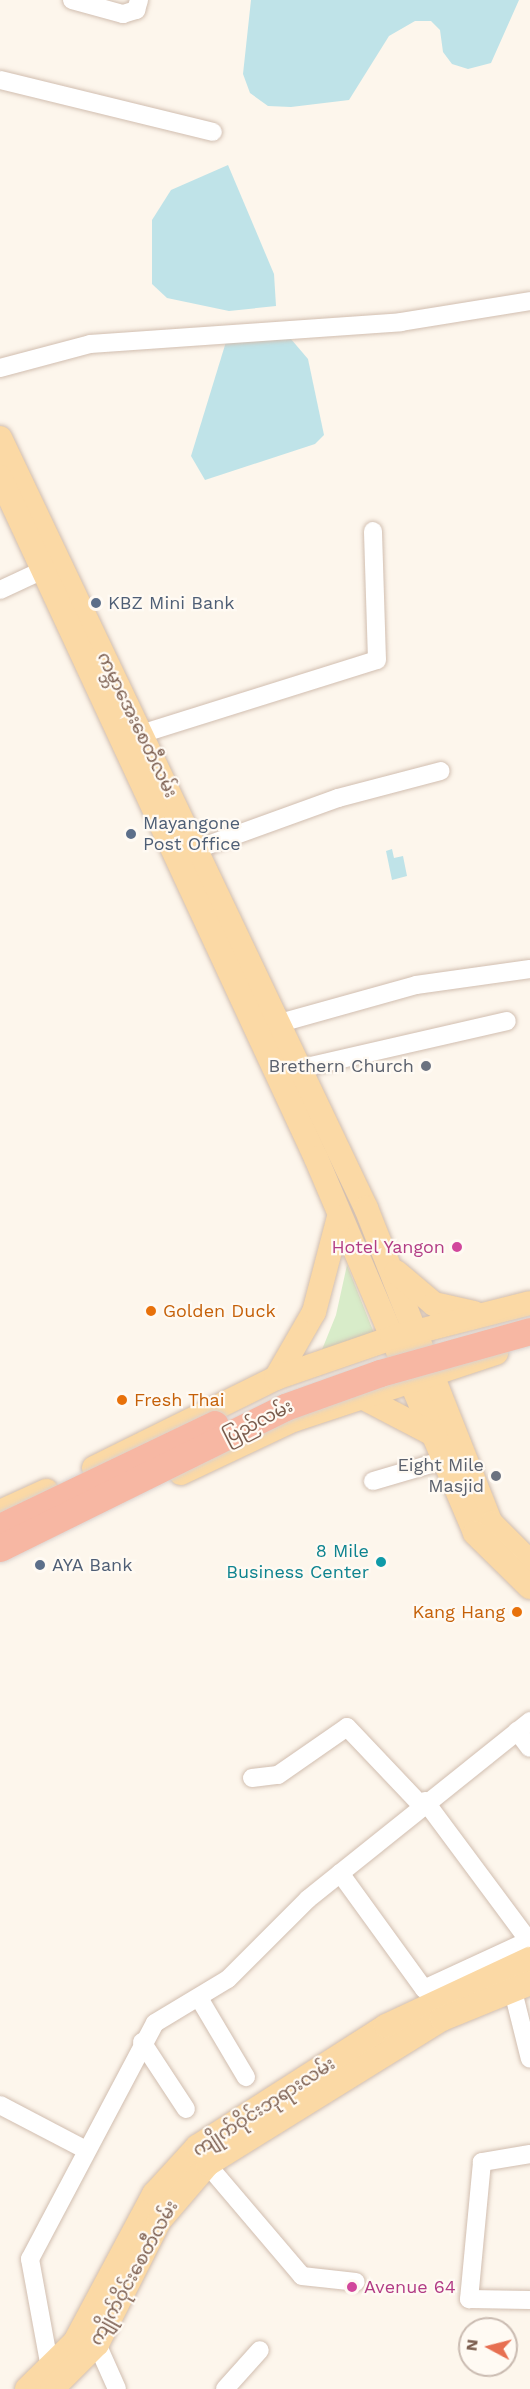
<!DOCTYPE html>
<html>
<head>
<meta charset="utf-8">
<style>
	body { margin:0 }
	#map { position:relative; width:530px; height:2389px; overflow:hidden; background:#fdf6ec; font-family:"Work Sans","Noto Sans Myanmar",sans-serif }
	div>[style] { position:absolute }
	.green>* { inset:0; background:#d8ecc9 }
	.water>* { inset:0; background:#bfe3e8 }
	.roads { filter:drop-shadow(0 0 2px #d1beb0) drop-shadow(0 0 2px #d1beb0) }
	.minor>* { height:18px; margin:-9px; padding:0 9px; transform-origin:9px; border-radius:9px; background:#fff }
	.major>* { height:24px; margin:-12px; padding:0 12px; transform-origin:12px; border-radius:12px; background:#fbd9a5 }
	.bridges { filter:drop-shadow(0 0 2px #dad1cd) drop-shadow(0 0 2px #dad1cd) }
	.highway-bridge>* { height:27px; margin:-13.5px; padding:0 13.5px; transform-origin:13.5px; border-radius:13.5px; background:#f7b7a3 }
	.dots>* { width:16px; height:16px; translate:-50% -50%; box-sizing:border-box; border:3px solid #fffaf3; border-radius:50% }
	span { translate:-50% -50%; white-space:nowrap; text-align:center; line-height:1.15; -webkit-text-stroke:4.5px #fffaf3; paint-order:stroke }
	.service-label { font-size:18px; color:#4e5e75 }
	.left { translate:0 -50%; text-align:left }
	.street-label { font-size:18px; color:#7a5c4d }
	.worship-label { font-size:18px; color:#5b616d }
	.right { translate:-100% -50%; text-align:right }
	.hotel-label { font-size:18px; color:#b23c85 }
	.food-label { font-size:18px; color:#c56008 }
	.culture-label { font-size:18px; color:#0d838f }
	.north { position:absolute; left:458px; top:2317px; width:60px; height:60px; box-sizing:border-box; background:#fffaf3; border:2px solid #cabbb1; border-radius:50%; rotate:277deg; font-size:16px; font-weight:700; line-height:24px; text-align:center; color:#7a5c4d }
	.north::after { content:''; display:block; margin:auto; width:21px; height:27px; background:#e76f51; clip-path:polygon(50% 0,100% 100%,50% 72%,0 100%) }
</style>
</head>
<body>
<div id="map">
	<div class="green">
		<i style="clip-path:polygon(347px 1265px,376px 1338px,317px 1362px,336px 1315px)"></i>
	</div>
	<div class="water">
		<i style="clip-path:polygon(251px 0,519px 0,491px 63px,468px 69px,452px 64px,443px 52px,440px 30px,431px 21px,415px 21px,389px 36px,349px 100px,291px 107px,268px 106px,250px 93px,243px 74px)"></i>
		<i style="clip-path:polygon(228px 165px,274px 274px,276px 306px,229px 311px,167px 298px,152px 284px,152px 220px,171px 190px)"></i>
		<i style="clip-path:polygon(229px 332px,285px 332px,308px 359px,324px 435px,315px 444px,205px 480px,191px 456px)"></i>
		<i style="clip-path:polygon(392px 849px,394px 858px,403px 856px,407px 876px,392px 880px,386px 851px)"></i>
	</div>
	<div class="roads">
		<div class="minor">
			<i style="left:72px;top:0;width:53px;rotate:15.4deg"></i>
			<i style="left:123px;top:14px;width:14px;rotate:-17deg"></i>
			<i style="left:136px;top:10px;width:10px;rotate:-73deg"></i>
			<i style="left:0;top:80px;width:219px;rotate:13.7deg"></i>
			<i style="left:0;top:368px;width:93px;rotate:-14.9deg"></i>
			<i style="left:90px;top:344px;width:312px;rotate:-4deg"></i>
			<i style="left:401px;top:322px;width:131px;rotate:-9.2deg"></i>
			<i style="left:0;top:590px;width:47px;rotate:-24.9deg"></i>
			<i style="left:141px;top:734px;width:247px;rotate:-17.4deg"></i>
			<i style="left:377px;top:660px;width:129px;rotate:-91.8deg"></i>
			<i style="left:197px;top:849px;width:150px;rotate:-19.9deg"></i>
			<i style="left:338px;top:798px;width:106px;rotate:-14.7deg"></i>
			<i style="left:280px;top:1023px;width:141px;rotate:-15.6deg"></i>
			<i style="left:416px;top:985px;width:115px;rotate:-8deg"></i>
			<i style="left:302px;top:1068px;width:210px;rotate:-12.9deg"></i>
			<i style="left:373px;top:1481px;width:75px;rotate:-16.3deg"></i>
			<i style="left:517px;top:1731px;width:21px;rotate:53deg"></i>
			<i style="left:252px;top:1778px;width:26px;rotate:-7deg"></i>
			<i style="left:278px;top:1775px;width:84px;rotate:-34.8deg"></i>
			<i style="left:347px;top:1727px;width:108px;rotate:46.5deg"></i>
			<i style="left:425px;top:1801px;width:174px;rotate:53.4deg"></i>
			<i style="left:340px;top:1873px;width:143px;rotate:54.1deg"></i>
			<i style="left:424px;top:1989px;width:117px;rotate:-24.8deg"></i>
			<i style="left:510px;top:1979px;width:82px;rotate:76deg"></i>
			<i style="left:199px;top:1998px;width:92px;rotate:59.3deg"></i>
			<i style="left:142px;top:2042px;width:80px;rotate:56.7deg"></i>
			<i style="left:0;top:2105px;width:97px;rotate:27.6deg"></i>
			<i style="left:530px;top:2154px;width:49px;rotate:170.5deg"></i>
			<i style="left:482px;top:2162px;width:138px;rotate:95.4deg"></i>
			<i style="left:469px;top:2299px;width:61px;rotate:0.9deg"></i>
			<i style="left:200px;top:2156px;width:157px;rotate:49.6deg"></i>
			<i style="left:302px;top:2276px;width:54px;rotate:6.3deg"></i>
			<i style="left:87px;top:2337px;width:12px;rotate:35deg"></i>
			<i style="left:97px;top:2344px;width:49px;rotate:66deg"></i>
			<i style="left:50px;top:2368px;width:111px;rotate:-100.4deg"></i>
			<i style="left:30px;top:2259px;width:267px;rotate:-62.1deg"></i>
			<i style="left:155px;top:2023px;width:85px;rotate:-31.1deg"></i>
			<i style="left:228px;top:1979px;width:113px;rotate:-45deg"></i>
			<i style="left:308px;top:1899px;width:285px;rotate:-38.7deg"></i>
			<i style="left:225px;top:2389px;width:52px;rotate:-48.1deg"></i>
		</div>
		<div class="major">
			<i style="left:0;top:438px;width:853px;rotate:64.58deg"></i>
			<i style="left:366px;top:1208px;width:339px;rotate:68.4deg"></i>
			<i style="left:491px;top:1523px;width:55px;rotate:45deg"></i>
			<i style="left:0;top:477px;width:751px;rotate:65.11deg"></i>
			<i style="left:316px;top:1158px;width:407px;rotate:67deg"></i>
			<i style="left:475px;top:1533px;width:77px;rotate:44.5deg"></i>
			<i style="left:396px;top:1272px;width:50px;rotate:40.1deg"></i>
			<i style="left:434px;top:1304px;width:41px;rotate:12.7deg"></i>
			<i style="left:276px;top:1378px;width:76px;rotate:-60.1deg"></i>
			<i style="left:314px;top:1312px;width:98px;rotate:-75.3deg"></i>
			<i style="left:360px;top:1396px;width:85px;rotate:27.5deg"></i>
			<i style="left:94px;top:1468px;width:203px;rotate:-26.3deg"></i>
			<i style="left:276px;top:1378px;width:123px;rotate:-19deg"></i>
			<i style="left:392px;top:1338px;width:142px;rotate:-14.2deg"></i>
			<i style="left:181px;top:1473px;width:124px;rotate:-25.3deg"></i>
			<i style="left:293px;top:1420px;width:214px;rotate:-18.3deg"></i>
			<i style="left:0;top:1512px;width:51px;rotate:-24.5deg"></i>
			<i style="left:27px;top:2389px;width:67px;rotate:-44.4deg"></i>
			<i style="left:75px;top:2342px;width:168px;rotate:-61.9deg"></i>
			<i style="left:154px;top:2194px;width:64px;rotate:-47.5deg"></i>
			<i style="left:197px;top:2147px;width:224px;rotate:-32.6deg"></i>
			<i style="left:386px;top:2026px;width:159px;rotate:-25deg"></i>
			<i style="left:52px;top:2389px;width:64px;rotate:-45deg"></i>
			<i style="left:97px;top:2344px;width:138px;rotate:-63.2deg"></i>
			<i style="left:159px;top:2221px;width:75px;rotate:-49.3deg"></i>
			<i style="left:208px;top:2164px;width:275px;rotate:-31.8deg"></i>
			<i style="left:442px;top:2019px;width:95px;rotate:-22.2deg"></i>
		</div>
	</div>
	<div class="bridges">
		<div class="highway-bridge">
			<i style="left:0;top:1527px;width:238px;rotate:-25.6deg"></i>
			<i style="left:0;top:1548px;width:318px;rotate:-26.3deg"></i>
			<i style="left:285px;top:1407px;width:101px;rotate:-19.7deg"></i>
			<i style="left:380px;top:1373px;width:156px;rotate:-15.6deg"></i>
		</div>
	</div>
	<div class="dots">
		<i style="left:96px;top:603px;background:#5c6f8a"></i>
		<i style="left:131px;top:834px;background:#5c6f8a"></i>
		<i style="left:426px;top:1066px;background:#6b7280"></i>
		<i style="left:457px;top:1247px;background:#d1479c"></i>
		<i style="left:151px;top:1311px;background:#e8710a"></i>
		<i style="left:122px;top:1400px;background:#e8710a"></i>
		<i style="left:496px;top:1476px;background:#6b7280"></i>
		<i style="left:381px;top:1562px;background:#0f9aa8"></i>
		<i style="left:40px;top:1565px;background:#5c6f8a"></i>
		<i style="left:517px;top:1612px;background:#e8710a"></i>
		<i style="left:352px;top:2287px;background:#d1479c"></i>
	</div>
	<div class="service-label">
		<span class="left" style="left:108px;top:603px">KBZ Mini Bank</span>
		<span class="left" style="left:143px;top:834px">Mayangone<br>Post Office</span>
		<span class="left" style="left:52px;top:1565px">AYA Bank</span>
	</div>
	<div class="street-label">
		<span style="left:137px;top:725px;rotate:64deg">ကမ္ဘာအေးစေတီလမ်း</span>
		<span style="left:258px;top:1422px;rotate:-27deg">ပြည်လမ်း</span>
		<span style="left:264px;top:2107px;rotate:-33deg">ကျိုက်ဝိုင်းဘုရားလမ်း</span>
		<span style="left:134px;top:2273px;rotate:-61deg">ကျိုက်ဝိုင်းစေတီလမ်း</span>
	</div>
	<div class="worship-label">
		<span class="right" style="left:414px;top:1066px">Brethern Church</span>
		<span class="right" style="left:484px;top:1476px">Eight Mile<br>Masjid</span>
	</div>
	<div class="hotel-label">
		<span class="right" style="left:445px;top:1247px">Hotel Yangon</span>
		<span class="left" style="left:364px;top:2287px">Avenue 64</span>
	</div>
	<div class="food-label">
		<span class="left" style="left:163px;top:1311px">Golden Duck</span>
		<span class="left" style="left:134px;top:1400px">Fresh Thai</span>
		<span class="right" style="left:505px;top:1612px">Kang Hang</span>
	</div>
	<div class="culture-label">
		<span class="right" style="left:369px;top:1562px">8 Mile<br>Business Center</span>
	</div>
	<div class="north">N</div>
</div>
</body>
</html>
